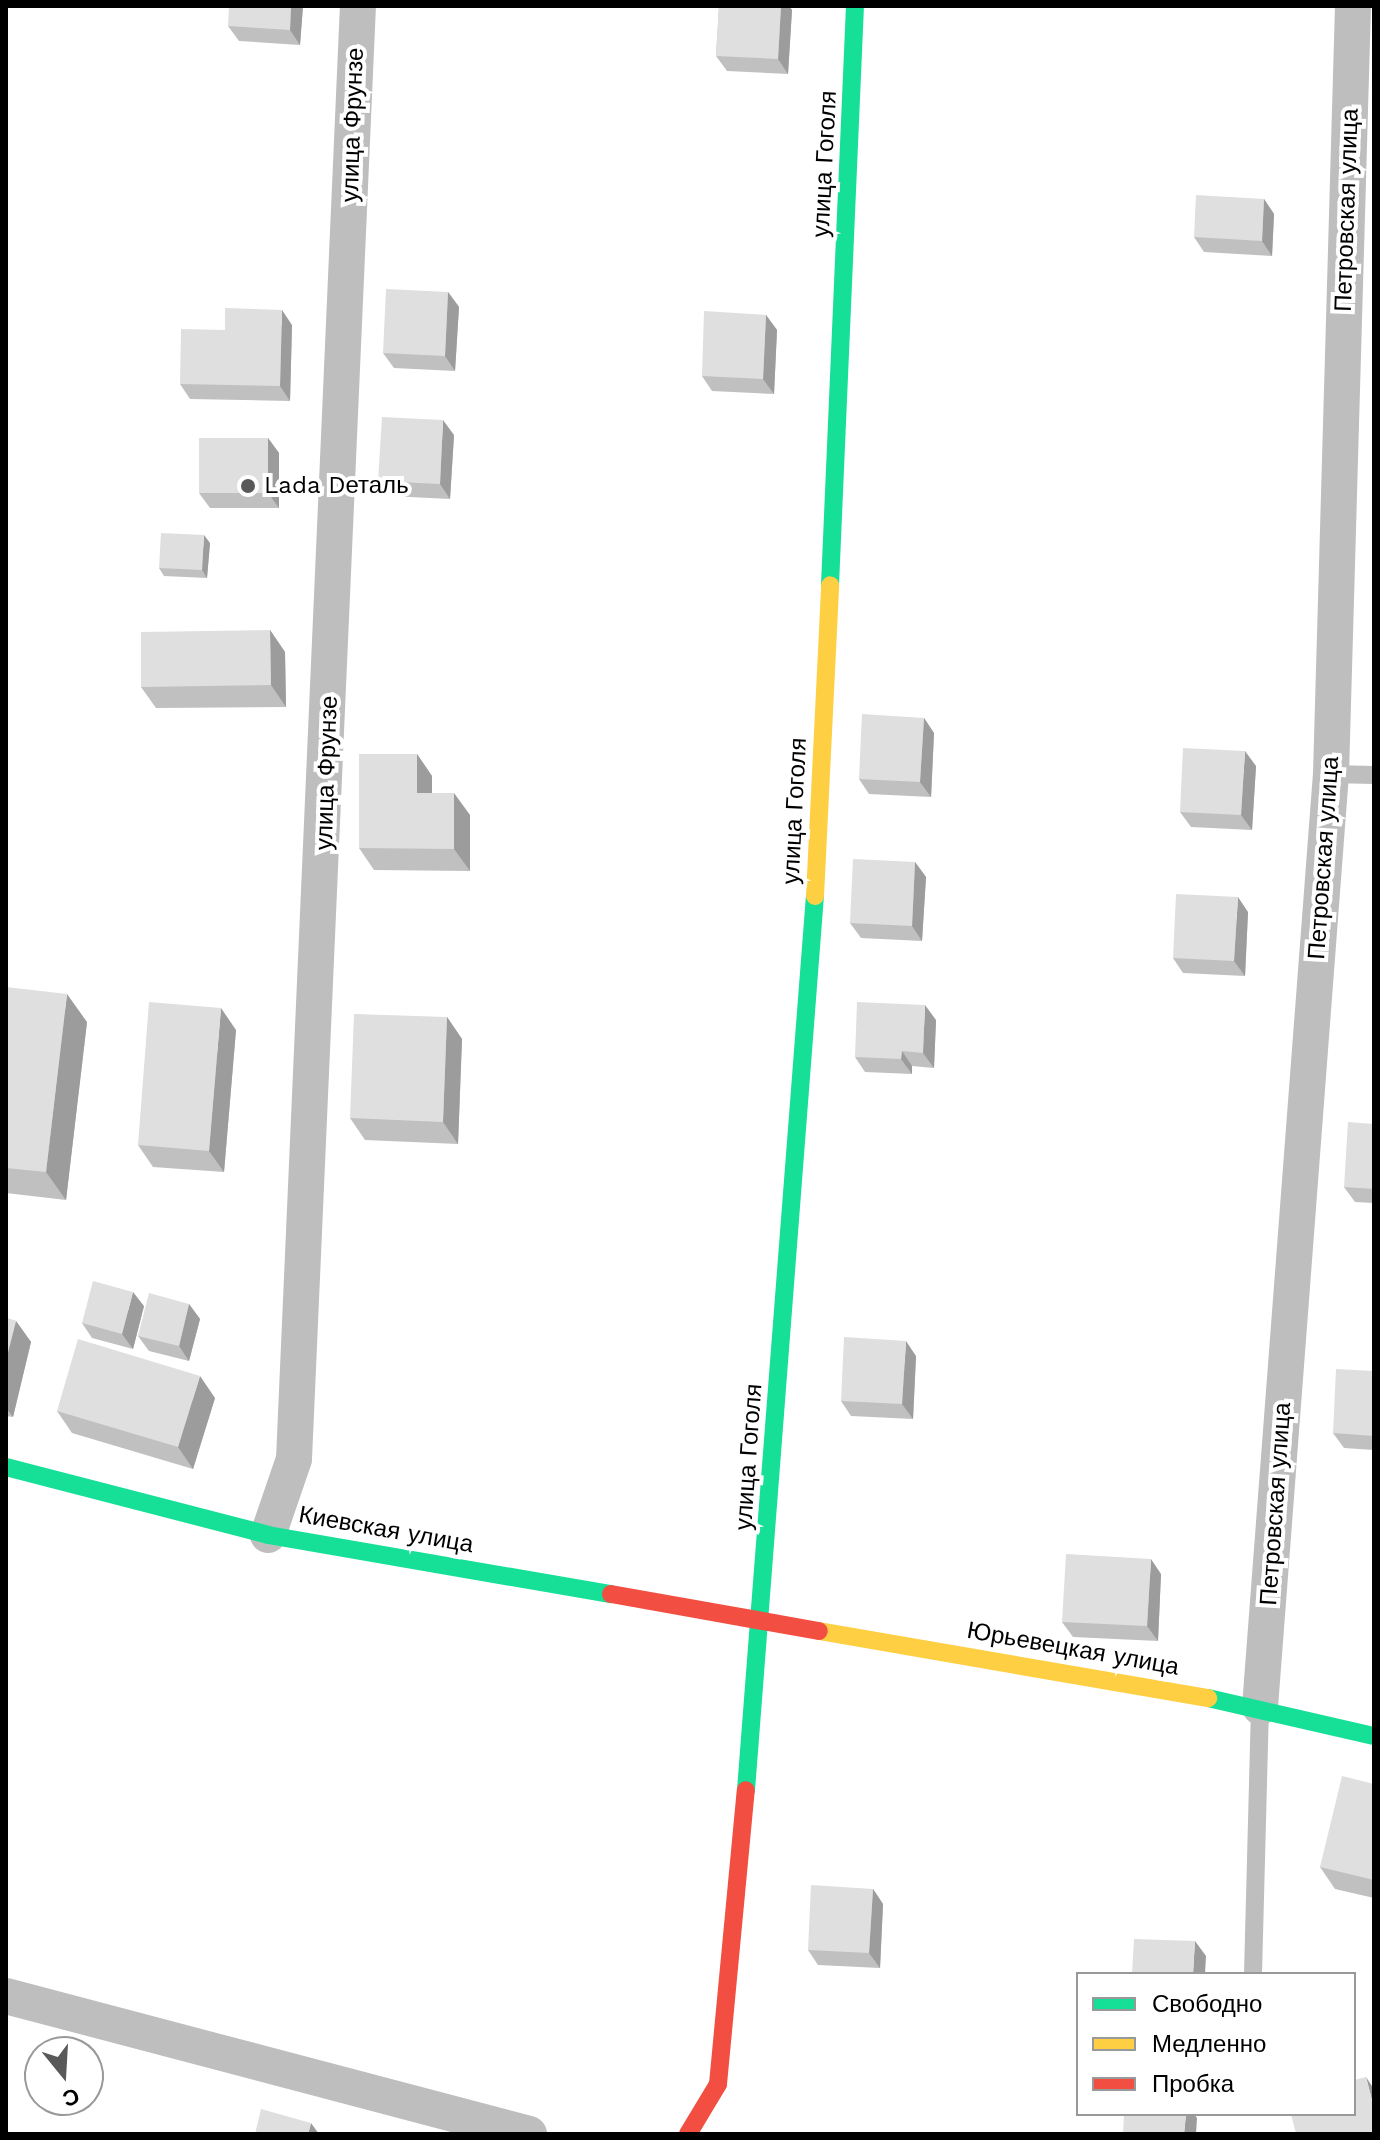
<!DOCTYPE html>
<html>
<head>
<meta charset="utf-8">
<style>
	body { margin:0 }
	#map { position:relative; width:1380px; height:2140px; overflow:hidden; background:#fff; font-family:"Work Sans",sans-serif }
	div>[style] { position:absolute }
	.lane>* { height:18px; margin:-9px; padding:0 9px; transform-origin:9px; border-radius:9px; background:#bebebe }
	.street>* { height:36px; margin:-18px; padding:0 18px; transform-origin:18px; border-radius:18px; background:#bebebe }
	.fast>* { height:18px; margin:-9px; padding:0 9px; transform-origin:9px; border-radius:9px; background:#16e098 }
	.slow>* { height:18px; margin:-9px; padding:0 9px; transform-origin:9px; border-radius:9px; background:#ffcf43 }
	.jam>* { height:18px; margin:-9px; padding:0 9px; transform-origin:9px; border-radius:9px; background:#f24e42 }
	.wall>* { inset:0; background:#c0c0c0 }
	.shaded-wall>* { inset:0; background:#9c9c9c }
	.building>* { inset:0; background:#dfdfdf }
	.dots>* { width:22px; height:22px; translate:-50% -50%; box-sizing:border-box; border:4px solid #fff; border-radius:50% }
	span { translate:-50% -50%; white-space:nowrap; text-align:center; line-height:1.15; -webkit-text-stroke:8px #fff; paint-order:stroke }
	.street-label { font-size:24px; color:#000 }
	.poi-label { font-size:24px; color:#000 }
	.left { translate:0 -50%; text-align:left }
	.frame { position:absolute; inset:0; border:8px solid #000; pointer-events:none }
	.legend { position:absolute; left:1076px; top:1972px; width:280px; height:144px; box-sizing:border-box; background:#fff; border:2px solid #999; margin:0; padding:10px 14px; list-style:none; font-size:24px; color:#000 }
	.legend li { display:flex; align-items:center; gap:16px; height:40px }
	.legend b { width:40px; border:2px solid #999 }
	.north { position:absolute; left:24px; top:2036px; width:80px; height:80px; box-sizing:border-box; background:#fff; border:2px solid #999; border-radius:50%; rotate:162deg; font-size:22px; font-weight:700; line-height:32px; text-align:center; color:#000 }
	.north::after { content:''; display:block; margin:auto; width:28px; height:36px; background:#595959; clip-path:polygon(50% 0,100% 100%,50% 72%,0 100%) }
</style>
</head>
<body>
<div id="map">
	<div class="lane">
		<i style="left:1331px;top:774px;width:43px;rotate:1.3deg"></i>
		<i style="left:1253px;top:1974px;width:267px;rotate:-88.5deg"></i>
	</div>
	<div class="street">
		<i style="left:268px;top:1535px;width:80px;rotate:-71.1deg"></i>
		<i style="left:294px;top:1459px;width:1454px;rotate:-87.48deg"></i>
		<i style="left:1260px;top:1707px;width:936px;rotate:-85.65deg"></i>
		<i style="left:1331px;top:774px;width:768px;rotate:-88.36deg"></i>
		<i style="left:6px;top:1996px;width:541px;rotate:14.78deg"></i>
	</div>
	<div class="fast">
		<i style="left:830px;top:585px;width:580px;rotate:-87.53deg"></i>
		<i style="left:6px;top:1467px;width:271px;rotate:14.5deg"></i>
		<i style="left:268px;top:1535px;width:348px;rotate:9.8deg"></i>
		<i style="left:1208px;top:1698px;width:170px;rotate:12.9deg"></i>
		<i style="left:746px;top:1790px;width:897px;rotate:-85.59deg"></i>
	</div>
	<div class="slow">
		<i style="left:815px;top:896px;width:311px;rotate:-87.2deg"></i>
		<i style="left:819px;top:1631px;width:395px;rotate:9.8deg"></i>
	</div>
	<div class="jam">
		<i style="left:611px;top:1594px;width:211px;rotate:10.1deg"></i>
		<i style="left:688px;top:2134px;width:58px;rotate:-59deg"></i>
		<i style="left:718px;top:2084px;width:295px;rotate:-84.6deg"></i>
	</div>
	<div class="wall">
		<i style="clip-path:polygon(303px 6px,300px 45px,239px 41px,228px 26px)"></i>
		<i style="clip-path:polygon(719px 6px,789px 6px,792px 10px,788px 74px,727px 71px,716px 56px)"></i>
		<i style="clip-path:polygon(1264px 199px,1274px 214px,1272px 256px,1204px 252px,1194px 237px)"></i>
		<i style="clip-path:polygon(448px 292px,459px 307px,455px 371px,394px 368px,383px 353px)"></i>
		<i style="clip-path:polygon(766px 315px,777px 330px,774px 394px,712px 391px,702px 376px)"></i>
		<i style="clip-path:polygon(292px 325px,290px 401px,190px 399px,180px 384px,225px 330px)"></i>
		<i style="clip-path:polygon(454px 435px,450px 499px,389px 496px,378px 481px)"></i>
		<i style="clip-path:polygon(268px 438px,279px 453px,279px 508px,210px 508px,199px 493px)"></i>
		<i style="clip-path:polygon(210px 543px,207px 578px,164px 576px,159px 568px)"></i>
		<i style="clip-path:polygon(270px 630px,285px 652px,286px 707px,156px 708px,141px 687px)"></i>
		<i style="clip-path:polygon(924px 718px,934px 733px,931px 797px,869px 794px,859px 779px)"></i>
		<i style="clip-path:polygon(417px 754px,432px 776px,432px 793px,470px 815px,470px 871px,374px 870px,359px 848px)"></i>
		<i style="clip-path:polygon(1256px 766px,1252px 830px,1191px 827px,1180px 812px)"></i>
		<i style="clip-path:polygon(915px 862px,926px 877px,922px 941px,861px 938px,850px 923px)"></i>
		<i style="clip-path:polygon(1248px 912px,1245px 976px,1183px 973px,1173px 958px)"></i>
		<i style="clip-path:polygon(6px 987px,87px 1022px,66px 1200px,6px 1193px)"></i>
		<i style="clip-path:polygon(447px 1017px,462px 1039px,458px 1144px,365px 1140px,350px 1118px)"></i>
		<i style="clip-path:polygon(936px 1020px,934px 1068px,912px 1066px,912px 1074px,865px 1072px,855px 1057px)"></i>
		<i style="clip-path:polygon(236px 1030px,224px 1172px,153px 1167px,138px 1145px)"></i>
		<i style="clip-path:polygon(1374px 1124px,1374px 1203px,1355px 1202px,1344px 1187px)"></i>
		<i style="clip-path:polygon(189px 1304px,200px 1319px,189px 1361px,149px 1351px,138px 1336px)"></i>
		<i style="clip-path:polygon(144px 1306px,133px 1349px,92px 1338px,82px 1323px)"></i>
		<i style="clip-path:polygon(6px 1318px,16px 1321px,31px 1342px,13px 1417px,6px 1416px)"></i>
		<i style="clip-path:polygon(916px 1356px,913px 1419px,851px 1416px,841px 1401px)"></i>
		<i style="clip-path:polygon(1374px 1371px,1374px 1450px,1344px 1448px,1333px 1433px)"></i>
		<i style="clip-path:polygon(215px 1398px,193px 1469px,72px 1433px,57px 1411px)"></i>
		<i style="clip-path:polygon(1161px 1574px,1158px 1641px,1073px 1637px,1062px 1622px)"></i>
		<i style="clip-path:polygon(1374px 1784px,1374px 1898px,1335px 1889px,1320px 1867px)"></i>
		<i style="clip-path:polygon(873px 1889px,883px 1904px,880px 1968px,818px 1965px,808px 1950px)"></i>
	</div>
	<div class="shaded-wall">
		<i style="clip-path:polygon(291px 6px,303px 6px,300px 45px,290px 30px)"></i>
		<i style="clip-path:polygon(781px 6px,789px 6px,792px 10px,788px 74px,778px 59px)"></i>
		<i style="clip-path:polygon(1264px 199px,1274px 214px,1272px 256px,1262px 241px)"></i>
		<i style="clip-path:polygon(448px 292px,459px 307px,455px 371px,445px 356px)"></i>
		<i style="clip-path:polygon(282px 310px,292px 325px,290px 401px,280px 386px)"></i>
		<i style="clip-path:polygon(766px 315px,777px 330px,774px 394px,763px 379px)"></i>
		<i style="clip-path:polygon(443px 420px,454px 435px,450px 499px,440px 484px)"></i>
		<i style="clip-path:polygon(268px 438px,279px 453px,279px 508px,268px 493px)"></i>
		<i style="clip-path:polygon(204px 535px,210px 543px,207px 578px,202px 570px)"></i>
		<i style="clip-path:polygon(270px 630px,285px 652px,286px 707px,271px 685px)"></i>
		<i style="clip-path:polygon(924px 718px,934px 733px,931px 797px,920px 782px)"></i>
		<i style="clip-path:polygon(1245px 751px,1256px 766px,1252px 830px,1241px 815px)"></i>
		<i style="clip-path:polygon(417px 754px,432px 776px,432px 815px,417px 793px)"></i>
		<i style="clip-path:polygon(454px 793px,470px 815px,470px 871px,454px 849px)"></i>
		<i style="clip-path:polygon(915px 862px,926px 877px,922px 941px,912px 926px)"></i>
		<i style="clip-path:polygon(1238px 897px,1248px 912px,1245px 976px,1234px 961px)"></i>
		<i style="clip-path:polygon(67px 994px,87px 1022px,66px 1200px,46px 1172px)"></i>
		<i style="clip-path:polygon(925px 1005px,936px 1020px,934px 1068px,923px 1053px)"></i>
		<i style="clip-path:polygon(221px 1008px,236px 1030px,224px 1172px,209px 1151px)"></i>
		<i style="clip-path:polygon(447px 1017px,462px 1039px,458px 1144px,443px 1122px)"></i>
		<i style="clip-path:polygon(902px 1051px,912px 1066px,912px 1074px,901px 1059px)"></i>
		<i style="clip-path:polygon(133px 1292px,144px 1306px,133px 1349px,122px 1334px)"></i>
		<i style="clip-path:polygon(189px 1304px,200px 1319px,189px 1361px,179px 1346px)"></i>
		<i style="clip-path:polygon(16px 1321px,31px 1342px,13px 1417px,6px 1408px,6px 1360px)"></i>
		<i style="clip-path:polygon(906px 1341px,916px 1356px,913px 1419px,902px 1404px)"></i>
		<i style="clip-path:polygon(200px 1376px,215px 1398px,193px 1469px,178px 1447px)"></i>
		<i style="clip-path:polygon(1151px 1559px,1161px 1574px,1158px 1641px,1147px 1626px)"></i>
		<i style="clip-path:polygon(873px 1889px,883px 1904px,880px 1968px,869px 1953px)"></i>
		<i style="clip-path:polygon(1195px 1941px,1206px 1956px,1205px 1974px,1193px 1974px)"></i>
		<i style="clip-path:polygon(1366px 2077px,1374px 2089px,1374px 2108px)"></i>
		<i style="clip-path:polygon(1186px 2114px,1194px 2114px,1197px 2118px,1196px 2134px,1184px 2134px)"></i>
		<i style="clip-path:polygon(311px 2123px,319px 2134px,308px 2134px)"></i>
	</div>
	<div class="building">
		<i style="clip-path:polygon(229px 6px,291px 6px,290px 30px,228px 26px)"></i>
		<i style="clip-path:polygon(719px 6px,781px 6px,778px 59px,716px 56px)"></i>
		<i style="clip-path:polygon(1196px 195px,1264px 199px,1262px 241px,1194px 237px)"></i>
		<i style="clip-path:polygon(386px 289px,448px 292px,445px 356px,383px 353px)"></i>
		<i style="clip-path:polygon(225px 308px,282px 310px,280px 386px,180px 384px,181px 329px,225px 330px)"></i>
		<i style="clip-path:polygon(704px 311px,766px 315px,763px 379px,702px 376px)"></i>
		<i style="clip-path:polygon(382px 417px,443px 420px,440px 484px,378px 481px)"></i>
		<i style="clip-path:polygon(199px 438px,268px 438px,268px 493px,199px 493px)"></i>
		<i style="clip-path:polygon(161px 533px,204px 535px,202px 570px,159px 568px)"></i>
		<i style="clip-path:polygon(270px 630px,271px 685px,141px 687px,141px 632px)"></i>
		<i style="clip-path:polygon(862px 714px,924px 718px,920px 782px,859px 779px)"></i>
		<i style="clip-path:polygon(1183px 748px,1245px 751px,1241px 815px,1180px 812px)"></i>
		<i style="clip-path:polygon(359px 754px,417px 754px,417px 793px,454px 793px,454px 849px,359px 848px)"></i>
		<i style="clip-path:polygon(853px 859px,915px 862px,912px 926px,850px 923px)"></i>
		<i style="clip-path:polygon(1176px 894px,1238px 897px,1234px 961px,1173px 958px)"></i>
		<i style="clip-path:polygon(6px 987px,67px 994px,46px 1172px,6px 1168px)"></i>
		<i style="clip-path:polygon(149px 1002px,221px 1008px,209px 1151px,138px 1145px)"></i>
		<i style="clip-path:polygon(857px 1002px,925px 1005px,923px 1053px,902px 1051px,901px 1059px,855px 1057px)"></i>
		<i style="clip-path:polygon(354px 1014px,447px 1017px,443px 1122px,350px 1118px)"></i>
		<i style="clip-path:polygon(1348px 1122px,1374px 1124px,1374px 1189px,1344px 1187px)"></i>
		<i style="clip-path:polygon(93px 1281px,133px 1292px,122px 1334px,82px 1323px)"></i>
		<i style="clip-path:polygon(149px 1293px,189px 1304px,179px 1346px,138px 1336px)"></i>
		<i style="clip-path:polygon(6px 1318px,16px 1321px,6px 1360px)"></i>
		<i style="clip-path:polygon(844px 1337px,906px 1341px,902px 1404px,841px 1401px)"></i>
		<i style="clip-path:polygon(78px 1339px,200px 1376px,178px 1447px,57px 1411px)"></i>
		<i style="clip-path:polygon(1336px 1369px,1374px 1371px,1374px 1436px,1333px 1433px)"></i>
		<i style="clip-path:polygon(1066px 1554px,1151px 1559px,1147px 1626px,1062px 1622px)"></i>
		<i style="clip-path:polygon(1342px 1776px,1374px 1784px,1374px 1880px,1320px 1867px)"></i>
		<i style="clip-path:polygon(811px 1885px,873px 1889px,869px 1953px,808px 1950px)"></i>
		<i style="clip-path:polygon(1134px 1939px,1195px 1941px,1193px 1974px,1132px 1974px)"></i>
		<i style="clip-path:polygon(1366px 2077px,1374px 2108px,1374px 2134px,1296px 2134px,1291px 2114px,1354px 2114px,1354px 2080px)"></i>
		<i style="clip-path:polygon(261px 2109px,311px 2123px,308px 2134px,255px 2134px)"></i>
		<i style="clip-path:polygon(1124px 2114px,1186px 2114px,1184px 2134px,1123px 2134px)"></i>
	</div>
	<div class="dots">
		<i style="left:248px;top:486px;background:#595959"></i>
	</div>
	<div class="street-label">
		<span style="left:353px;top:125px;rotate:-88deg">улица Фрунзе</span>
		<span style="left:825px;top:164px;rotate:-87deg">улица Гоголя</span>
		<span style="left:1347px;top:210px;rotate:-88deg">Петровская улица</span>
		<span style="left:327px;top:773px;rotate:-88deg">улица Фрунзе</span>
		<span style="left:795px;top:811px;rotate:-87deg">улица Гоголя</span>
		<span style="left:1324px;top:858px;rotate:-86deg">Петровская улица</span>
		<span style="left:749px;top:1457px;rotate:-86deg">улица Гоголя</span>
		<span style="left:1276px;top:1504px;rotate:-86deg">Петровская улица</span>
		<span style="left:386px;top:1530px;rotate:10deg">Киевская улица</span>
		<span style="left:1073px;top:1649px;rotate:10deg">Юрьевецкая улица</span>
	</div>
	<div class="poi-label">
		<span class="left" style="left:264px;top:486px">Lada Dеталь</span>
	</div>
	<div class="frame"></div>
	<ul class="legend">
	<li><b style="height:10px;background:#16e098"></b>Свободно</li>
	<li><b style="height:10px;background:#ffcf43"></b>Медленно</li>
	<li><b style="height:10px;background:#f24e42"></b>Пробка</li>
	</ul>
	<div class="north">С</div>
</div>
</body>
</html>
